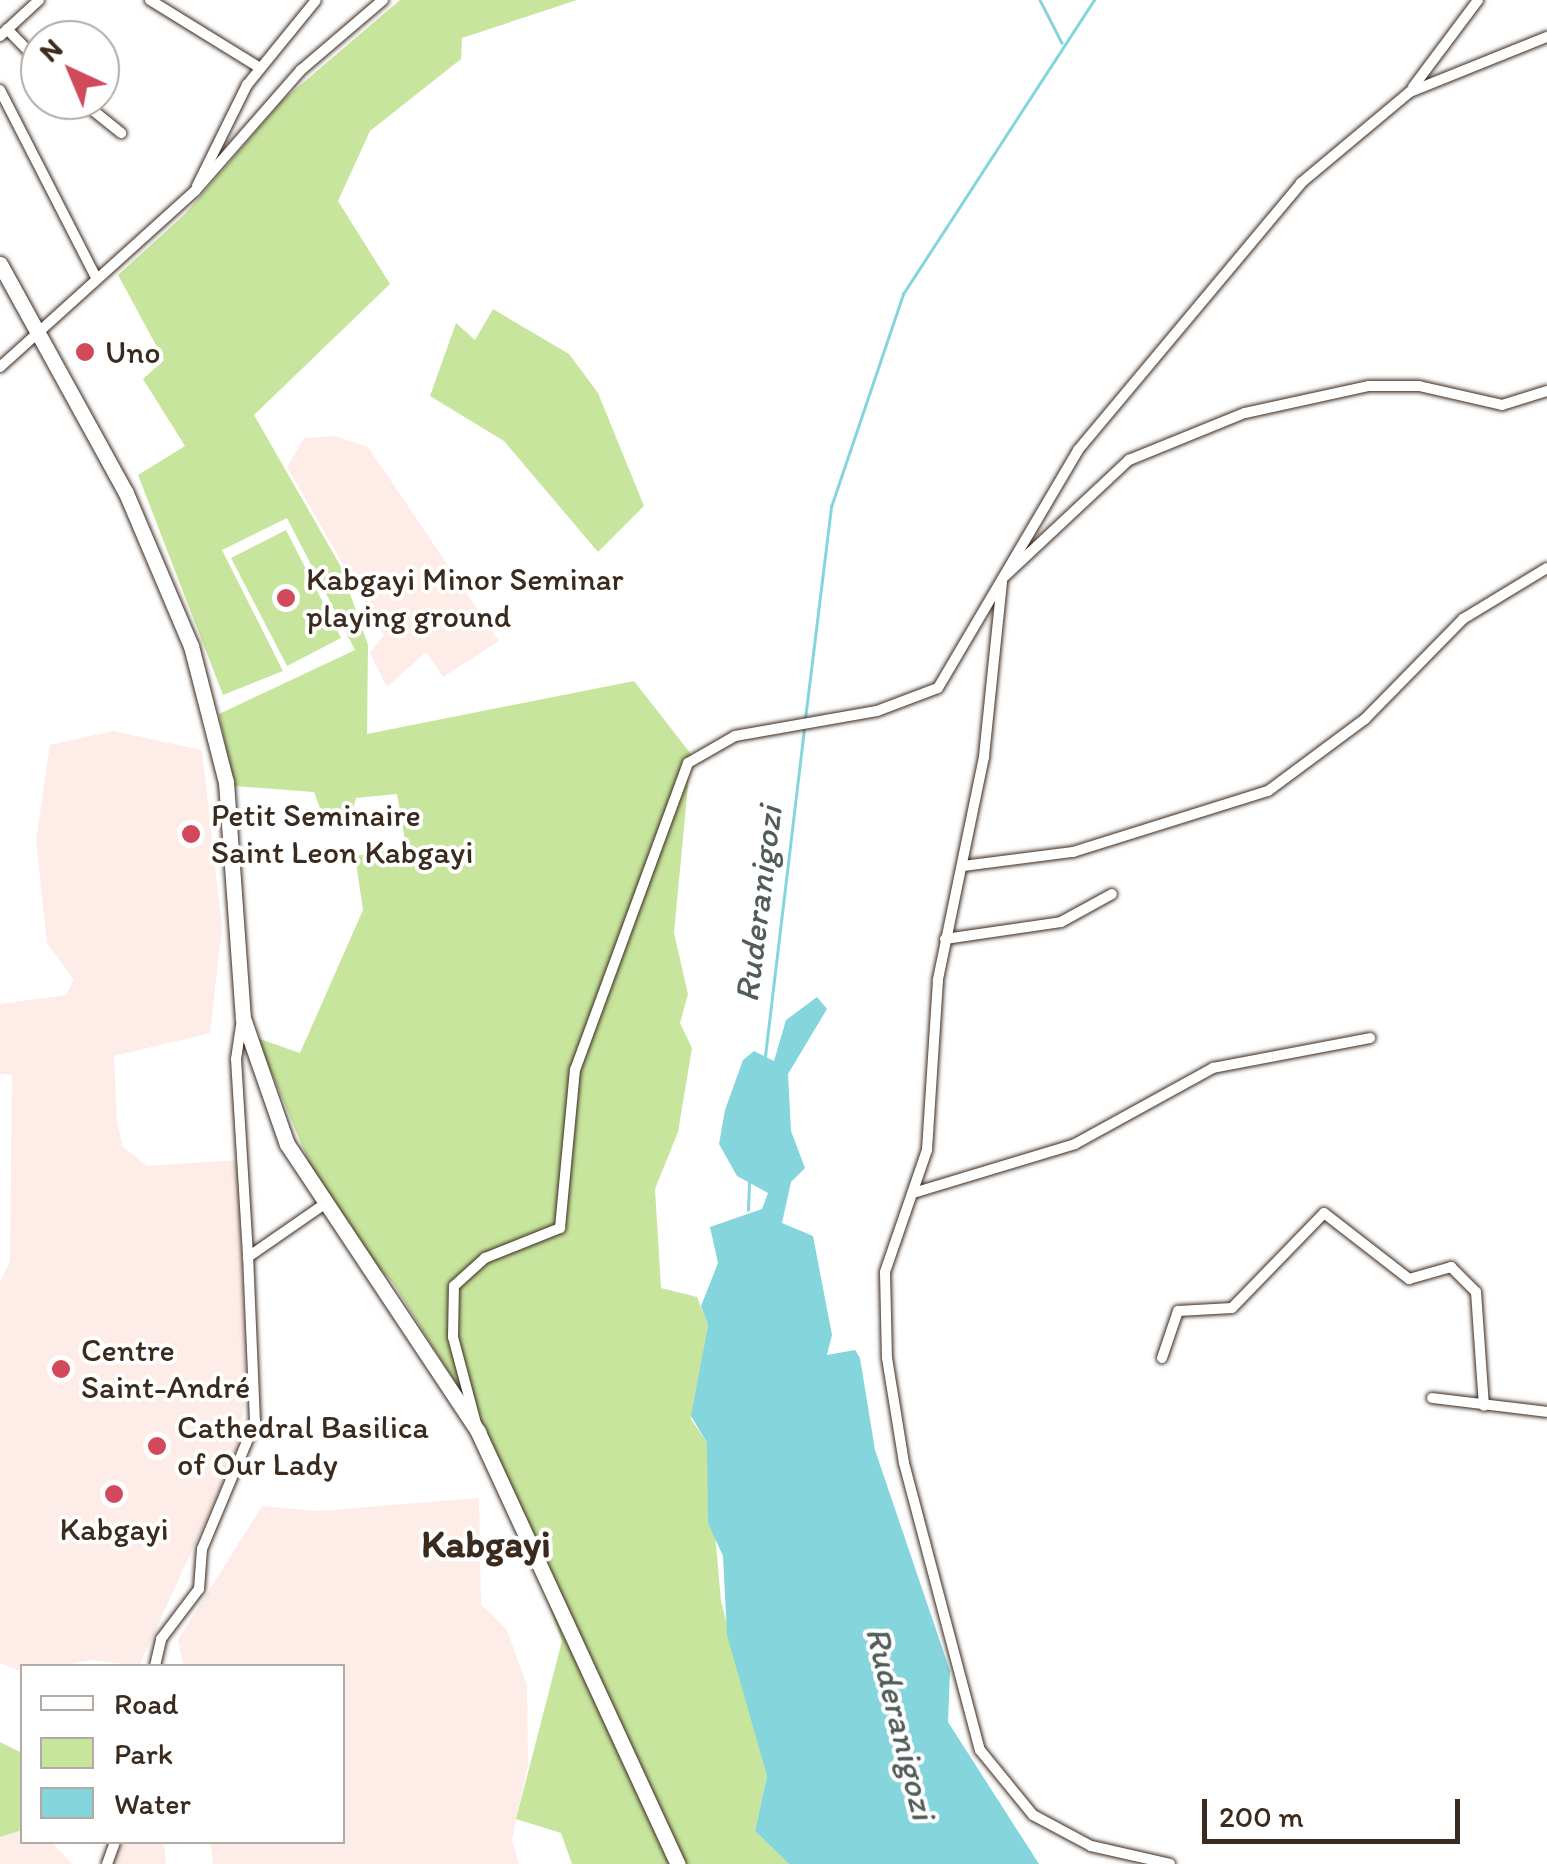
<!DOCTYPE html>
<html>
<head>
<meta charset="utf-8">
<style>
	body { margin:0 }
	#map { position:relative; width:1547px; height:1864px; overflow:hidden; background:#fff; font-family:Itim,sans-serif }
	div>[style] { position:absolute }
	.built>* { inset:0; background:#fdece7 }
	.green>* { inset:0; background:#c7e59d }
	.water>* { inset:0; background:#84d5dc }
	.stream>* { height:2.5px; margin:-1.25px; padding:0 1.25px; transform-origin:1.25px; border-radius:1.25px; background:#84d5dc }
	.roads { filter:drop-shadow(0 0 2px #3b2a1e) drop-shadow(0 0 2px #3b2a1e) }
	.minor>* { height:10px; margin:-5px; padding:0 5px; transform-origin:5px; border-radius:5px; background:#fff }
	.highway>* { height:15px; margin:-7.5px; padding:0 7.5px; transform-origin:7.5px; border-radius:7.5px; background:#fff }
	.dots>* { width:28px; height:28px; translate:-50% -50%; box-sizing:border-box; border:5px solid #fff; border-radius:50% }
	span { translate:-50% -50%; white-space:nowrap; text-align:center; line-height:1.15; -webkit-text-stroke:8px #fff; paint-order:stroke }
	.poi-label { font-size:32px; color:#3b2a1e }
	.left { translate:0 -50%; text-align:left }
	.water-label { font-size:35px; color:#515d57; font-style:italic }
	.quarter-label { font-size:38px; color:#3b2a1e; font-weight:700 }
	.legend { position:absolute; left:20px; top:1664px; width:325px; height:180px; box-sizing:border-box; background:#fff; border:2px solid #b1aaa5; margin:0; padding:12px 18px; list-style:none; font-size:30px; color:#3b2a1e }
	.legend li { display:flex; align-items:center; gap:20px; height:50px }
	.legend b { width:50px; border:2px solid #b1aaa5 }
	.north { position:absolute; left:20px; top:20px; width:100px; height:100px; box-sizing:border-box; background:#fff; border:2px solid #b1aaa5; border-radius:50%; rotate:316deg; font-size:28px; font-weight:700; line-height:40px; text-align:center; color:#3b2a1e }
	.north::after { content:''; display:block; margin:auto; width:35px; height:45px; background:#d1495b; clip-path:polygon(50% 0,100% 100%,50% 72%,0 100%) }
	.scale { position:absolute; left:1202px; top:1799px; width:258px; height:45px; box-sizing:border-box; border:5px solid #3b2a1e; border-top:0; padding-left:12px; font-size:30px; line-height:35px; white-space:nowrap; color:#3b2a1e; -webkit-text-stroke:8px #fff; paint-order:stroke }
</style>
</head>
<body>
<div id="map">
	<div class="built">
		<i style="clip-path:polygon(335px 436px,368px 447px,499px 641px,443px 677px,426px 652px,387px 687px,370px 653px,384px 635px,287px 467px,304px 438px)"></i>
		<i style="clip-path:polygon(113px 731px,202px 750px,222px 928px,210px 1033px,114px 1056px,117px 1123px,123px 1147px,147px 1166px,238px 1160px,246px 1394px,237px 1452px,139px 1666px,91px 1660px,22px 1672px,0 1663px,0 1282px,10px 1261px,12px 1075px,0 1074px,0 1004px,66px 995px,74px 980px,47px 943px,36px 841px,50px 745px)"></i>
		<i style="clip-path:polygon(479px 1498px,481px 1604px,507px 1630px,527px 1686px,528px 1764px,512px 1840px,519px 1864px,213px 1864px,210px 1842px,342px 1842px,342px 1666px,184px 1666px,178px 1640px,262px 1506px,318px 1511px)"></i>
		<i style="clip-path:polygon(22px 1830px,22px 1842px,52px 1842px,72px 1864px,0 1864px,0 1837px)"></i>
		<i style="clip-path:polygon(122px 1842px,164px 1842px,166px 1864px,113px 1864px)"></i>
	</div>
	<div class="green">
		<i style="clip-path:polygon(400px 0,577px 0,462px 38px,461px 59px,370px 131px,338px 201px,390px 284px,254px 415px,340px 565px,368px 645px,367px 734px,634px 681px,691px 754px,674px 933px,688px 994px,680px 1023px,692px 1048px,678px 1132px,655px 1189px,661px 1288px,697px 1297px,708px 1325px,691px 1419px,707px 1443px,721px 1601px,767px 1776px,755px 1831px,789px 1864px,572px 1864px,561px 1833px,516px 1819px,562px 1641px,486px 1432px,393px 1283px,333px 1220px,257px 1038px,300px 1053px,363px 910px,355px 856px,406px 847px,397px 794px,356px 798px,350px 819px,327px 828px,314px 792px,234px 786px,219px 714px,355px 650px,287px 518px,222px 550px,283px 671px,223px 695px,138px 475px,185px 446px,143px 379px,164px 360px,118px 275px,185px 214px,283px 100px)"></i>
		<i style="clip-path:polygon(493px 309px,569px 354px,598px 393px,644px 506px,598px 552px,504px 441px,430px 396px,456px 323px,475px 340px)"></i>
		<i style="clip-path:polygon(286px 530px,341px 638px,287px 666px,231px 558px)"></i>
		<i style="clip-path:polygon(0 1742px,22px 1753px,22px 1830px,0 1837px)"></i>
	</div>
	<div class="water">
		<i style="clip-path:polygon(817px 997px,827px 1009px,788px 1074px,791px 1131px,805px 1168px,791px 1182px,782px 1223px,813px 1236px,832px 1335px,827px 1355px,855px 1350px,860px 1358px,875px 1450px,950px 1671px,948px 1722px,1039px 1864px,789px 1864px,755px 1831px,767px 1776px,727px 1635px,723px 1556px,708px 1523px,707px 1443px,691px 1416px,708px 1325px,701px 1306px,718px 1263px,710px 1227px,762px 1209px,768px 1193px,737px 1176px,719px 1144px,725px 1110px,743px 1060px,754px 1051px,774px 1061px,786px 1020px)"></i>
	</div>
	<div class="stream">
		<i style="left:1040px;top:0;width:48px;rotate:62.9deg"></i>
		<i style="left:805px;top:719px;width:214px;rotate:-83deg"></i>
		<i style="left:831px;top:507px;width:225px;rotate:-71.3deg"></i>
		<i style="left:903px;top:294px;width:351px;rotate:-57deg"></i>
		<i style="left:765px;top:1056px;width:331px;rotate:-83.2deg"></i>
		<i style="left:748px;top:1210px;width:27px;rotate:-88deg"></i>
	</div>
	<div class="roads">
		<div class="minor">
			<i style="left:150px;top:0;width:129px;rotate:31.7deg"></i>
			<i style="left:7px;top:29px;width:47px;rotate:45.9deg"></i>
			<i style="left:0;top:36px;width:53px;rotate:-42.7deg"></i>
			<i style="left:1413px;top:87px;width:109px;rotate:-53.2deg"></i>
			<i style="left:0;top:90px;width:211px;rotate:62.9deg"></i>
			<i style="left:80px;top:100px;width:53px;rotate:38.8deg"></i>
			<i style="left:197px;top:186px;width:113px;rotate:-63.7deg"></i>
			<i style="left:247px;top:85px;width:109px;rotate:-50.9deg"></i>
			<i style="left:0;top:367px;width:263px;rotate:-42.1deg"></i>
			<i style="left:195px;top:191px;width:161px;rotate:-48.8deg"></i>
			<i style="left:301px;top:70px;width:108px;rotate:-40.5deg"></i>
			<i style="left:1005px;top:576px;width:170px;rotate:-43.1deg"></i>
			<i style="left:1129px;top:460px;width:125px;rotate:-22.1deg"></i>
			<i style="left:1245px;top:413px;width:127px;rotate:-12.3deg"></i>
			<i style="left:1369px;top:386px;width:50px"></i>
			<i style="left:1419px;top:386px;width:85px;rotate:12.9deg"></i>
			<i style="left:1502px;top:405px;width:47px;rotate:-17.3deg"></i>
			<i style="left:1002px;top:582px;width:176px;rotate:95.9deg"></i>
			<i style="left:984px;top:757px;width:228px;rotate:101.7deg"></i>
			<i style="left:938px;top:980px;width:170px;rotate:93.7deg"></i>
			<i style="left:927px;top:1150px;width:129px;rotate:109deg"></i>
			<i style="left:885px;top:1272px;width:86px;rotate:88.7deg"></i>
			<i style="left:887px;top:1358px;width:106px;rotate:80.8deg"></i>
			<i style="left:904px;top:1463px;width:297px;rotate:75.2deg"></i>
			<i style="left:980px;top:1750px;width:84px;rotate:50.8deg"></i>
			<i style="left:1033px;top:1815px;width:66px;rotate:28.1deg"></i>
			<i style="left:1091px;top:1846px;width:81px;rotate:12.8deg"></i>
			<i style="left:963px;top:866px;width:111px;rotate:-7.3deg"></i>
			<i style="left:1073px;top:852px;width:204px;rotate:-17.4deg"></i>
			<i style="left:1268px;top:791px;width:121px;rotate:-36.6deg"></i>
			<i style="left:1365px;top:719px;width:140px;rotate:-45.6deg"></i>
			<i style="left:1463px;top:619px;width:98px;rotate:-31.3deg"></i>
			<i style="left:945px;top:939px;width:117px;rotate:-8.3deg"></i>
			<i style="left:1061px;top:922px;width:58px;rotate:-28.8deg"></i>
			<i style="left:242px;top:1019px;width:40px;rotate:98.5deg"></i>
			<i style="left:236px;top:1059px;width:198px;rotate:86.5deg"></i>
			<i style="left:913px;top:1193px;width:169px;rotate:-16.8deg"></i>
			<i style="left:1075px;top:1144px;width:158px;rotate:-28.8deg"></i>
			<i style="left:1213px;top:1068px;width:160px;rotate:-10.8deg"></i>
			<i style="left:1162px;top:1358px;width:50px;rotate:-71.2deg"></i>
			<i style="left:1178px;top:1311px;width:54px;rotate:-3.2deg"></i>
			<i style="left:1232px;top:1308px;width:132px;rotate:-45.9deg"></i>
			<i style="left:1324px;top:1213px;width:108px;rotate:37.8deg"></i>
			<i style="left:1409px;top:1279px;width:44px;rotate:-15.9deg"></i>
			<i style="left:1451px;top:1267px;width:35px;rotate:45deg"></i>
			<i style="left:1476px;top:1292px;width:114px;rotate:86deg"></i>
			<i style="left:1432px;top:1398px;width:116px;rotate:6.9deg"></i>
			<i style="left:478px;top:1431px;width:97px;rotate:-104.9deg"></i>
			<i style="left:453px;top:1337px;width:51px;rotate:-88.9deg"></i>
			<i style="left:454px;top:1286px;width:42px;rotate:-42.1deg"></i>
			<i style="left:485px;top:1258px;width:81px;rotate:-21.8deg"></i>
			<i style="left:560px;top:1228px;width:159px;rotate:-84.6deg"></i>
			<i style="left:575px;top:1070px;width:327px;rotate:-69.8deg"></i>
			<i style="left:688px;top:763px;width:54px;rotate:-29.9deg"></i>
			<i style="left:735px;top:736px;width:144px;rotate:-10deg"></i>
			<i style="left:877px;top:711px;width:65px;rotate:-20.7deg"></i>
			<i style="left:938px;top:688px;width:276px;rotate:-59.5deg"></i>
			<i style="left:1078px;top:450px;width:348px;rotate:-50.1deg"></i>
			<i style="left:1301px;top:183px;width:142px;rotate:-39.9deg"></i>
			<i style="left:1410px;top:92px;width:148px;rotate:-21.9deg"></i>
			<i style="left:155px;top:1666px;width:28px;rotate:-77deg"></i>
			<i style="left:161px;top:1639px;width:63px;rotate:-52.8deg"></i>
			<i style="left:199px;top:1589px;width:40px;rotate:-85.7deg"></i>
			<i style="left:202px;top:1549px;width:138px;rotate:-67.3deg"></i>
			<i style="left:255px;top:1422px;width:165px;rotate:-92.4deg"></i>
			<i style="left:248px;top:1257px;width:91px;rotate:-34.7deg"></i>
			<i style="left:107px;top:1864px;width:23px;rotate:-70deg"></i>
		</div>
		<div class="highway">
			<i style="left:0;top:264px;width:261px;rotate:61.2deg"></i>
			<i style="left:126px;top:493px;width:166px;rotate:67deg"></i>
			<i style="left:191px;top:646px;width:140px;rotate:75.6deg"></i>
			<i style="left:226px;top:782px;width:237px;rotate:85.9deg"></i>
			<i style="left:243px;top:1018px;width:133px;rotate:70.8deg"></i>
			<i style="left:287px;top:1144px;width:346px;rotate:56.4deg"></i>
			<i style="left:478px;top:1432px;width:476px;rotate:65.2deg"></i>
		</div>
	</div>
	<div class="dots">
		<i style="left:85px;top:352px;background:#d1495b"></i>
		<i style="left:286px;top:598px;background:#d1495b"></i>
		<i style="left:191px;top:834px;background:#d1495b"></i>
		<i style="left:61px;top:1369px;background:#d1495b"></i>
		<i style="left:157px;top:1446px;background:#d1495b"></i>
		<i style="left:114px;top:1494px;background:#d1495b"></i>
	</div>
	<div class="poi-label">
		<span class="left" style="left:105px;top:352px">Uno</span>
		<span class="left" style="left:306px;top:598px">Kabgayi Minor Seminar<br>playing ground</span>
		<span class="left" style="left:211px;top:834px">Petit Seminaire<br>Saint Leon Kabgayi</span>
		<span class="left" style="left:81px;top:1369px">Centre<br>Saint-André</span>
		<span class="left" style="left:177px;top:1446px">Cathedral Basilica<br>of Our Lady</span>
		<span style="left:114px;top:1529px">Kabgayi</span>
	</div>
	<div class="water-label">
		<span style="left:758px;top:904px;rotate:-83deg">Ruderanigozi</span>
		<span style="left:901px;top:1723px;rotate:76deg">Ruderanigozi</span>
	</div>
	<div class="quarter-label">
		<span style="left:486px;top:1545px">Kabgayi</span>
	</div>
	<ul class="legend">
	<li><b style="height:12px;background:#fff"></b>Road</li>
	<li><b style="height:28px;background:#c7e59d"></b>Park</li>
	<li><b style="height:28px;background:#84d5dc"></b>Water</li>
	</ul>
	<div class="north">N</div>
	<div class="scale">200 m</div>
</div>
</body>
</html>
